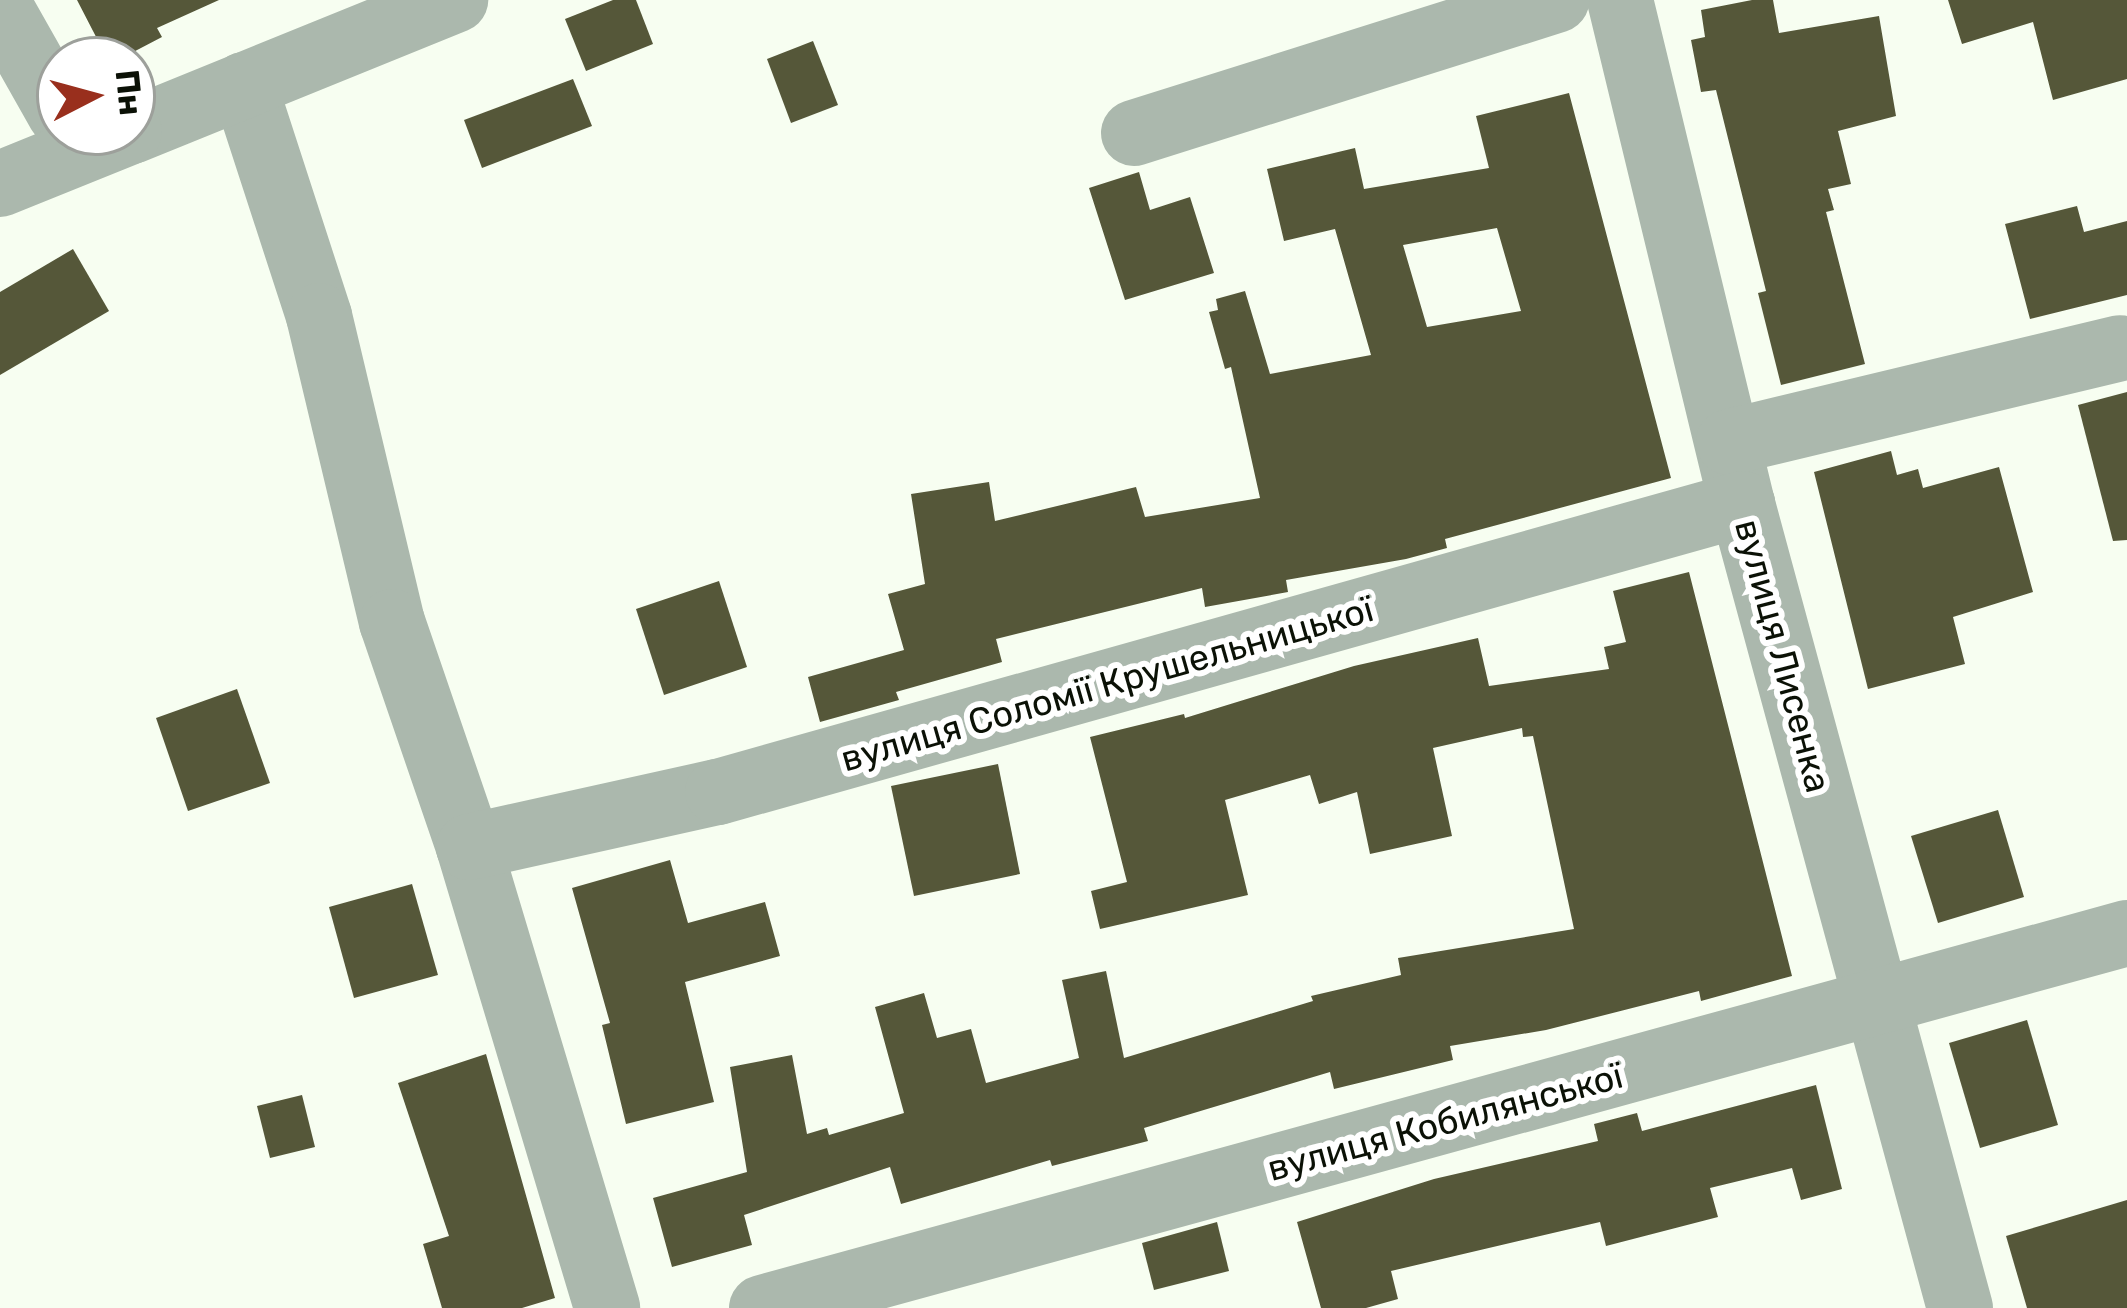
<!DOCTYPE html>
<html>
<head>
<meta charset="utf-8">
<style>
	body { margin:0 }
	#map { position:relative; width:2127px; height:1308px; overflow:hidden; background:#f7fef1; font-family:Rubik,sans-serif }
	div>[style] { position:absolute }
	.building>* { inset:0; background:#555739 }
	.minor>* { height:66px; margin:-33px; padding:0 33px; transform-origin:33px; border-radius:33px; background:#abb8ad }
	span { translate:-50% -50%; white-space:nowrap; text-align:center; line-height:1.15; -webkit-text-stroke:12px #fff; paint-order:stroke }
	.street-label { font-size:36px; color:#0b1106 }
	.north { position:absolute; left:36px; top:36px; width:120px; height:120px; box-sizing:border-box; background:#fff; border:3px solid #9da09b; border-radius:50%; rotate:84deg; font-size:33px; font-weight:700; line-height:48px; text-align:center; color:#0b1106 }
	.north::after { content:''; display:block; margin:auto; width:42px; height:54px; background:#992f1d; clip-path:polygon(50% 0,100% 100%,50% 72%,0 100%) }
</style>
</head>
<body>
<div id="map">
	<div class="building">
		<i style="clip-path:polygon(77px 0,219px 0,157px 28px,162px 37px,118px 60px,108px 60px)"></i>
		<i style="clip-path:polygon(613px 0,636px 0,653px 44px,586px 71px,565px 19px)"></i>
		<i style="clip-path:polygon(1752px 0,1773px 0,1779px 33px,1879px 16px,1896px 116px,1838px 131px,1851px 184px,1828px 189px,1834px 210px,1826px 212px,1865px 364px,1781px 385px,1758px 293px,1766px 291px,1716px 90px,1701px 92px,1691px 40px,1705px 37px,1701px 10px)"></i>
		<i style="clip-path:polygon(1948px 0,2127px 0,2127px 79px,2053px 100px,2033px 22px,1962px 44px)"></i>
		<i style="clip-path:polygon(813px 41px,838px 105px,791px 123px,767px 59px)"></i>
		<i style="clip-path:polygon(573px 79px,592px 126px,482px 168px,464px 120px)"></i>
		<i style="clip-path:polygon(evenodd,1569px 93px,1671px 478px,1445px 539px,1447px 548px,1406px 559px,1286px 580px,1288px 592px,1205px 607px,1202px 588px,996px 639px,1002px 662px,896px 692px,899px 700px,820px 722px,808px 677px,904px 650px,888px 594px,925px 584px,911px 494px,989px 482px,995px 521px,1136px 487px,1145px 517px,1260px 498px,1231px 367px,1225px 369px,1209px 312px,1218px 310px,1216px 299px,1245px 291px,1270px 374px,1371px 355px,1335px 229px,1284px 241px,1267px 169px,1355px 148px,1364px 189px,1489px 168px,1476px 116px,1569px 93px,1497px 228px,1521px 311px,1427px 327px,1403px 245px,1497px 228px)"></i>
		<i style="clip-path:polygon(1139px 172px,1150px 210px,1190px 197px,1214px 273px,1125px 300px,1089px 188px)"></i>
		<i style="clip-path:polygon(2077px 206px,2084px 232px,2127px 221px,2127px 295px,2030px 319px,2005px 224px)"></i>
		<i style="clip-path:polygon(73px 249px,109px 311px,0 375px,0 292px)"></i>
		<i style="clip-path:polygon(2127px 392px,2127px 540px,2113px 541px,2078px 405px)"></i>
		<i style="clip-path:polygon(1891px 451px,1897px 475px,1918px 469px,1923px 488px,1999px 467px,2033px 592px,1953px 617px,1965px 664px,1868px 689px,1814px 472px)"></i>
		<i style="clip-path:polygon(1689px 572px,1792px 976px,1701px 1001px,1699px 991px,1546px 1030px,1450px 1046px,1453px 1060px,1334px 1089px,1330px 1072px,1144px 1128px,1148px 1141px,1052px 1166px,1050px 1160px,901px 1204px,890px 1167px,744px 1215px,752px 1245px,672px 1267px,653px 1198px,747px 1172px,730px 1067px,792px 1055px,807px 1134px,827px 1128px,829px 1135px,904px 1113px,875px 1007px,924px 993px,937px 1038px,971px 1029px,986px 1083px,1079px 1058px,1062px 980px,1106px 971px,1124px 1058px,1313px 1001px,1311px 996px,1401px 975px,1398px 958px,1574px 929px,1533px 736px,1523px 737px,1522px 728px,1433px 748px,1452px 836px,1370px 854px,1357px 792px,1319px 804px,1310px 775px,1225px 800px,1248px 895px,1100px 929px,1091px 891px,1127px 882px,1090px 737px,1184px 714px,1185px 718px,1354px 666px,1478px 638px,1489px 686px,1609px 669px,1604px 647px,1626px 642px,1613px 591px)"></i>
		<i style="clip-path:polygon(719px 581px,747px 667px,664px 695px,636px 609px)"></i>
		<i style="clip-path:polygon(237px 689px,270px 783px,188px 811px,156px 718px)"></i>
		<i style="clip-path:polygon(998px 764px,1020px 874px,914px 896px,891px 786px)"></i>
		<i style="clip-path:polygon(1998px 810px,2024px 897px,1938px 923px,1911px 836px)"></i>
		<i style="clip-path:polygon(670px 860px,688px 923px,765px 902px,780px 956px,685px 982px,714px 1102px,626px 1124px,602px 1025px,610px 1023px,572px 888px)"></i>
		<i style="clip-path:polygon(412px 884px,438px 975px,354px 998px,329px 907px)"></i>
		<i style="clip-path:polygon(2027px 1020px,2058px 1125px,1980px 1148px,1949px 1043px)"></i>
		<i style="clip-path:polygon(486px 1054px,555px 1298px,522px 1308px,442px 1308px,423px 1244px,449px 1236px,398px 1083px)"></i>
		<i style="clip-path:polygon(1816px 1085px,1842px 1189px,1801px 1200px,1792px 1168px,1710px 1188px,1718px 1217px,1606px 1246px,1600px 1222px,1391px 1271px,1398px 1299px,1366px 1308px,1321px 1308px,1297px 1222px,1434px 1179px,1598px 1141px,1594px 1124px,1637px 1113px,1642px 1131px)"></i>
		<i style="clip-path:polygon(302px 1095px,315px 1147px,270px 1158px,257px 1106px)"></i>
		<i style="clip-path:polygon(2127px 1200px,2127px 1308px,2027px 1308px,2006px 1236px)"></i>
		<i style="clip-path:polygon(1217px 1222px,1229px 1271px,1154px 1290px,1142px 1243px)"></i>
	</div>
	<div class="minor">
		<i style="left:1620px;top:0;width:519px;rotate:76.39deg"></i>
		<i style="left:1742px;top:504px;width:833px;rotate:74.83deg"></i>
		<i style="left:0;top:7px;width:122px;rotate:60.5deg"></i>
		<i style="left:244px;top:85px;width:243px;rotate:72deg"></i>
		<i style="left:319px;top:316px;width:315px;rotate:76.6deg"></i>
		<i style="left:392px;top:622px;width:238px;rotate:71.1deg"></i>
		<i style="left:469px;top:847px;width:481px;rotate:73.3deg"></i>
		<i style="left:132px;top:131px;width:349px;rotate:-22.1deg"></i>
		<i style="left:1134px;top:133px;width:443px;rotate:-17.5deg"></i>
		<i style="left:0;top:184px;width:139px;rotate:-22deg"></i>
		<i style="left:1729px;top:442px;width:402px;rotate:-13.5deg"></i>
		<i style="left:469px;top:847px;width:255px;rotate:-12.5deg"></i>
		<i style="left:718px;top:792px;width:1064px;rotate:-15.71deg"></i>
		<i style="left:762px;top:1308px;width:1416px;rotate:-15.36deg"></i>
	</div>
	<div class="street-label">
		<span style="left:1783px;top:656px;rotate:75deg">вулиця Лисенка</span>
		<span style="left:1107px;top:684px;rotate:-16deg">вулиця Соломії Крушельницької</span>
		<span style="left:1445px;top:1122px;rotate:-15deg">вулиця Кобилянської</span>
	</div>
	<div class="north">Пн</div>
</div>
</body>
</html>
